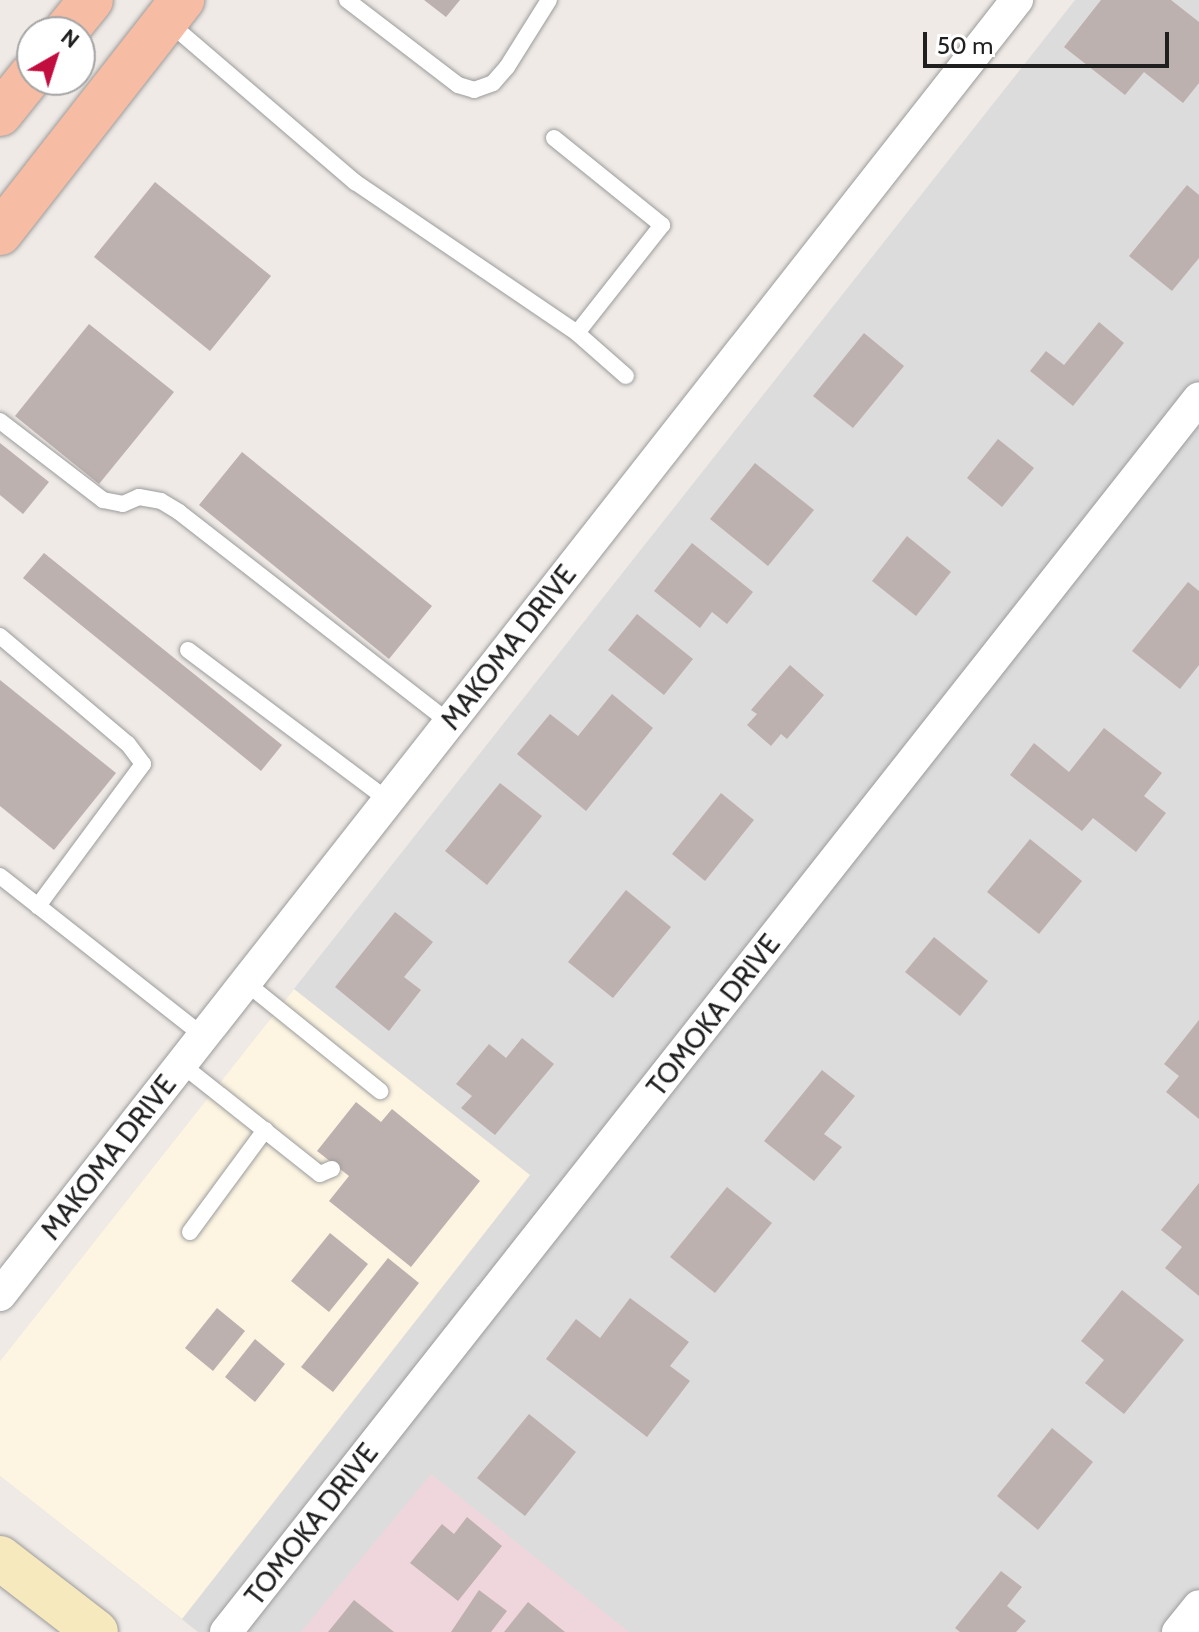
<!DOCTYPE html>
<html>
<head>
<meta charset="utf-8">
<style>
	body { margin:0 }
	#map { position:relative; width:1199px; height:1632px; overflow:hidden; background:#efeae6; font-family:Cabin,sans-serif }
	div>[style] { position:absolute }
	.residential>* { inset:0; background:#dddcdc }
	.commercial>* { inset:0; background:#efd6dc }
	.education>* { inset:0; background:#fdf5e1 }
	.building>* { inset:0; background:#bcb1af }
	.roads { filter:drop-shadow(0 0 2px #9c9c9c) drop-shadow(0 0 2px #9c9c9c) }
	.lane>* { height:16px; margin:-8px; padding:0 8px; transform-origin:8px; border-radius:8px; background:#fff }
	.street>* { height:32px; margin:-16px; padding:0 16px; transform-origin:16px; border-radius:16px; background:#fff }
	.secondary>* { height:44px; margin:-22px; padding:0 22px; transform-origin:22px; border-radius:22px; background:#f6e9bd }
	.primary>* { height:44px; margin:-22px; padding:0 22px; transform-origin:22px; border-radius:22px; background:#f6bca4 }
	span { translate:-50% -50%; white-space:nowrap; text-align:center; line-height:1.15; -webkit-text-stroke:8px #fff; paint-order:stroke }
	.street-label { font-size:28px; color:#1f1f1f }
	.north { position:absolute; left:16px; top:16px; width:80px; height:80px; box-sizing:border-box; background:#fff; border:2px solid #a5a5a5; border-radius:50%; rotate:39deg; font-size:22px; font-weight:700; line-height:32px; text-align:center; color:#1f1f1f }
	.north::after { content:''; display:block; margin:auto; width:28px; height:36px; background:#c20d3f; clip-path:polygon(50% 0,100% 100%,50% 72%,0 100%) }
	.scale { position:absolute; left:923px; top:32px; width:246px; height:36px; box-sizing:border-box; border:4px solid #1f1f1f; border-top:0; padding-left:10px; font-size:24px; line-height:28px; white-space:nowrap; color:#1f1f1f; -webkit-text-stroke:6px #fff; paint-order:stroke }
</style>
</head>
<body>
<div id="map">
	<div class="residential">
		<i style="clip-path:polygon(1075px 0,1199px 0,1199px 1632px,198px 1632px,0 1476px,0 1361px)"></i>
	</div>
	<div class="commercial">
		<i style="clip-path:polygon(431px 1474px,629px 1632px,301px 1632px)"></i>
	</div>
	<div class="education">
		<i style="clip-path:polygon(294px 989px,530px 1175px,182px 1619px,0 1476px,0 1361px)"></i>
	</div>
	<div class="building">
		<i style="clip-path:polygon(424px 0,460px 0,446px 17px)"></i>
		<i style="clip-path:polygon(1101px 0,1171px 0,1199px 22px,1199px 83px,1183px 103px,1144px 72px,1125px 95px,1064px 47px)"></i>
		<i style="clip-path:polygon(155px 182px,271px 276px,210px 351px,94px 257px)"></i>
		<i style="clip-path:polygon(1187px 185px,1199px 195px,1199px 258px,1172px 291px,1129px 256px)"></i>
		<i style="clip-path:polygon(1099px 322px,1124px 343px,1073px 406px,1030px 371px,1046px 351px,1064px 365px)"></i>
		<i style="clip-path:polygon(89px 324px,174px 392px,99px 484px,15px 416px)"></i>
		<i style="clip-path:polygon(864px 333px,904px 366px,853px 428px,813px 396px)"></i>
		<i style="clip-path:polygon(998px 439px,1034px 468px,1002px 507px,967px 478px)"></i>
		<i style="clip-path:polygon(0 443px,49px 482px,23px 514px,0 495px)"></i>
		<i style="clip-path:polygon(242px 452px,432px 606px,389px 659px,199px 505px)"></i>
		<i style="clip-path:polygon(755px 463px,814px 510px,768px 566px,710px 519px)"></i>
		<i style="clip-path:polygon(907px 536px,951px 572px,916px 616px,872px 581px)"></i>
		<i style="clip-path:polygon(692px 543px,753px 592px,727px 624px,712px 612px,700px 628px,654px 591px)"></i>
		<i style="clip-path:polygon(44px 553px,282px 745px,261px 771px,23px 578px)"></i>
		<i style="clip-path:polygon(1188px 582px,1199px 591px,1199px 665px,1180px 689px,1132px 651px)"></i>
		<i style="clip-path:polygon(637px 614px,693px 659px,664px 695px,608px 650px)"></i>
		<i style="clip-path:polygon(790px 665px,824px 695px,787px 739px,781px 734px,771px 746px,747px 725px,757px 714px,751px 710px)"></i>
		<i style="clip-path:polygon(0 680px,116px 773px,54px 850px,0 806px)"></i>
		<i style="clip-path:polygon(612px 694px,653px 728px,586px 811px,517px 754px,550px 714px,578px 736px)"></i>
		<i style="clip-path:polygon(1104px 728px,1162px 773px,1144px 796px,1166px 813px,1136px 852px,1093px 818px,1082px 831px,1010px 775px,1034px 743px,1069px 772px)"></i>
		<i style="clip-path:polygon(500px 783px,542px 816px,487px 885px,445px 851px)"></i>
		<i style="clip-path:polygon(721px 793px,754px 820px,705px 881px,672px 854px)"></i>
		<i style="clip-path:polygon(1030px 839px,1082px 881px,1039px 934px,987px 892px)"></i>
		<i style="clip-path:polygon(626px 890px,671px 927px,613px 998px,568px 962px)"></i>
		<i style="clip-path:polygon(395px 912px,433px 942px,404px 977px,421px 990px,389px 1031px,335px 987px)"></i>
		<i style="clip-path:polygon(934px 937px,988px 981px,960px 1016px,905px 972px)"></i>
		<i style="clip-path:polygon(1199px 1020px,1199px 1119px,1166px 1092px,1179px 1076px,1164px 1064px)"></i>
		<i style="clip-path:polygon(522px 1038px,554px 1064px,495px 1135px,461px 1108px,472px 1096px,456px 1084px,489px 1044px,506px 1058px)"></i>
		<i style="clip-path:polygon(822px 1070px,855px 1096px,824px 1134px,842px 1147px,814px 1181px,764px 1141px)"></i>
		<i style="clip-path:polygon(356px 1102px,381px 1122px,392px 1109px,480px 1181px,411px 1267px,329px 1201px,349px 1176px,317px 1151px)"></i>
		<i style="clip-path:polygon(1199px 1183px,1199px 1296px,1165px 1268px,1182px 1247px,1161px 1230px)"></i>
		<i style="clip-path:polygon(727px 1187px,772px 1223px,715px 1293px,670px 1257px)"></i>
		<i style="clip-path:polygon(330px 1233px,368px 1264px,329px 1312px,291px 1281px)"></i>
		<i style="clip-path:polygon(388px 1258px,419px 1283px,333px 1392px,301px 1367px)"></i>
		<i style="clip-path:polygon(1122px 1290px,1184px 1340px,1124px 1414px,1085px 1383px,1104px 1360px,1081px 1341px)"></i>
		<i style="clip-path:polygon(630px 1298px,689px 1342px,670px 1366px,690px 1381px,647px 1437px,546px 1359px,576px 1319px,600px 1338px)"></i>
		<i style="clip-path:polygon(217px 1308px,245px 1331px,213px 1371px,185px 1348px)"></i>
		<i style="clip-path:polygon(255px 1339px,285px 1364px,255px 1402px,225px 1377px)"></i>
		<i style="clip-path:polygon(529px 1414px,576px 1452px,525px 1516px,477px 1478px)"></i>
		<i style="clip-path:polygon(1052px 1428px,1093px 1462px,1038px 1530px,997px 1496px)"></i>
		<i style="clip-path:polygon(467px 1517px,502px 1546px,458px 1601px,410px 1563px,442px 1524px,454px 1534px)"></i>
		<i style="clip-path:polygon(1001px 1571px,1022px 1587px,1007px 1606px,1026px 1621px,1016px 1632px,960px 1632px,955px 1628px)"></i>
		<i style="clip-path:polygon(479px 1590px,507px 1611px,491px 1632px,451px 1632px)"></i>
		<i style="clip-path:polygon(354px 1600px,394px 1632px,328px 1632px)"></i>
		<i style="clip-path:polygon(528px 1602px,565px 1632px,504px 1632px)"></i>
	</div>
	<div class="roads">
		<div class="lane">
			<i style="left:347px;top:0;width:140px;rotate:37.4deg"></i>
			<i style="left:458px;top:85px;width:17px;rotate:17deg"></i>
			<i style="left:474px;top:90px;width:20px;rotate:-20deg"></i>
			<i style="left:493px;top:83px;width:21px;rotate:-49deg"></i>
			<i style="left:507px;top:67px;width:79px;rotate:-57.9deg"></i>
			<i style="left:167px;top:21px;width:248px;rotate:40.6deg"></i>
			<i style="left:355px;top:182px;width:268px;rotate:34.2deg"></i>
			<i style="left:577px;top:333px;width:65px;rotate:41.3deg"></i>
			<i style="left:554px;top:138px;width:139px;rotate:38.9deg"></i>
			<i style="left:662px;top:225px;width:137px;rotate:128.2deg"></i>
			<i style="left:0;top:421px;width:130px;rotate:37.5deg"></i>
			<i style="left:103px;top:500px;width:20px;rotate:11deg"></i>
			<i style="left:123px;top:504px;width:17px;rotate:-24deg"></i>
			<i style="left:139px;top:497px;width:22px;rotate:10deg"></i>
			<i style="left:161px;top:501px;width:21px;rotate:31deg"></i>
			<i style="left:179px;top:512px;width:342px;rotate:37.9deg"></i>
			<i style="left:0;top:636px;width:167px;rotate:40.2deg"></i>
			<i style="left:128px;top:744px;width:25px;rotate:53deg"></i>
			<i style="left:143px;top:764px;width:177px;rotate:126.5deg"></i>
			<i style="left:188px;top:650px;width:250px;rotate:36.9deg"></i>
			<i style="left:0;top:876px;width:258px;rotate:38.2deg"></i>
			<i style="left:245px;top:982px;width:174px;rotate:38.9deg"></i>
			<i style="left:181px;top:1064px;width:177px;rotate:38.4deg"></i>
			<i style="left:320px;top:1174px;width:13px;rotate:-23deg"></i>
			<i style="left:190px;top:1232px;width:127px;rotate:-53.7deg"></i>
		</div>
		<div class="street">
			<i style="left:0;top:1295px;width:1647px;rotate:-51.86deg"></i>
			<i style="left:226px;top:1632px;width:1571px;rotate:-51.74deg"></i>
			<i style="left:1178px;top:1632px;width:33px;rotate:-51deg"></i>
		</div>
		<div class="secondary">
			<i style="left:0;top:1558px;width:121px;rotate:37.6deg"></i>
		</div>
		<div class="primary">
			<i style="left:65px;top:32px;width:41px;rotate:-50.9deg"></i>
			<i style="left:0;top:114px;width:51px;rotate:-51.3deg"></i>
			<i style="left:0;top:233px;width:296px;rotate:-52deg"></i>
		</div>
	</div>
	<div class="street-label">
		<span style="left:508px;top:647px;rotate:-52deg">MAKOMA DRIVE</span>
		<span style="left:713px;top:1015px;rotate:-52deg">TOMOKA DRIVE</span>
		<span style="left:108px;top:1157px;rotate:-52deg">MAKOMA DRIVE</span>
		<span style="left:311px;top:1524px;rotate:-52deg">TOMOKA DRIVE</span>
	</div>
	<div class="north">N</div>
	<div class="scale">50 m</div>
</div>
</body>
</html>
